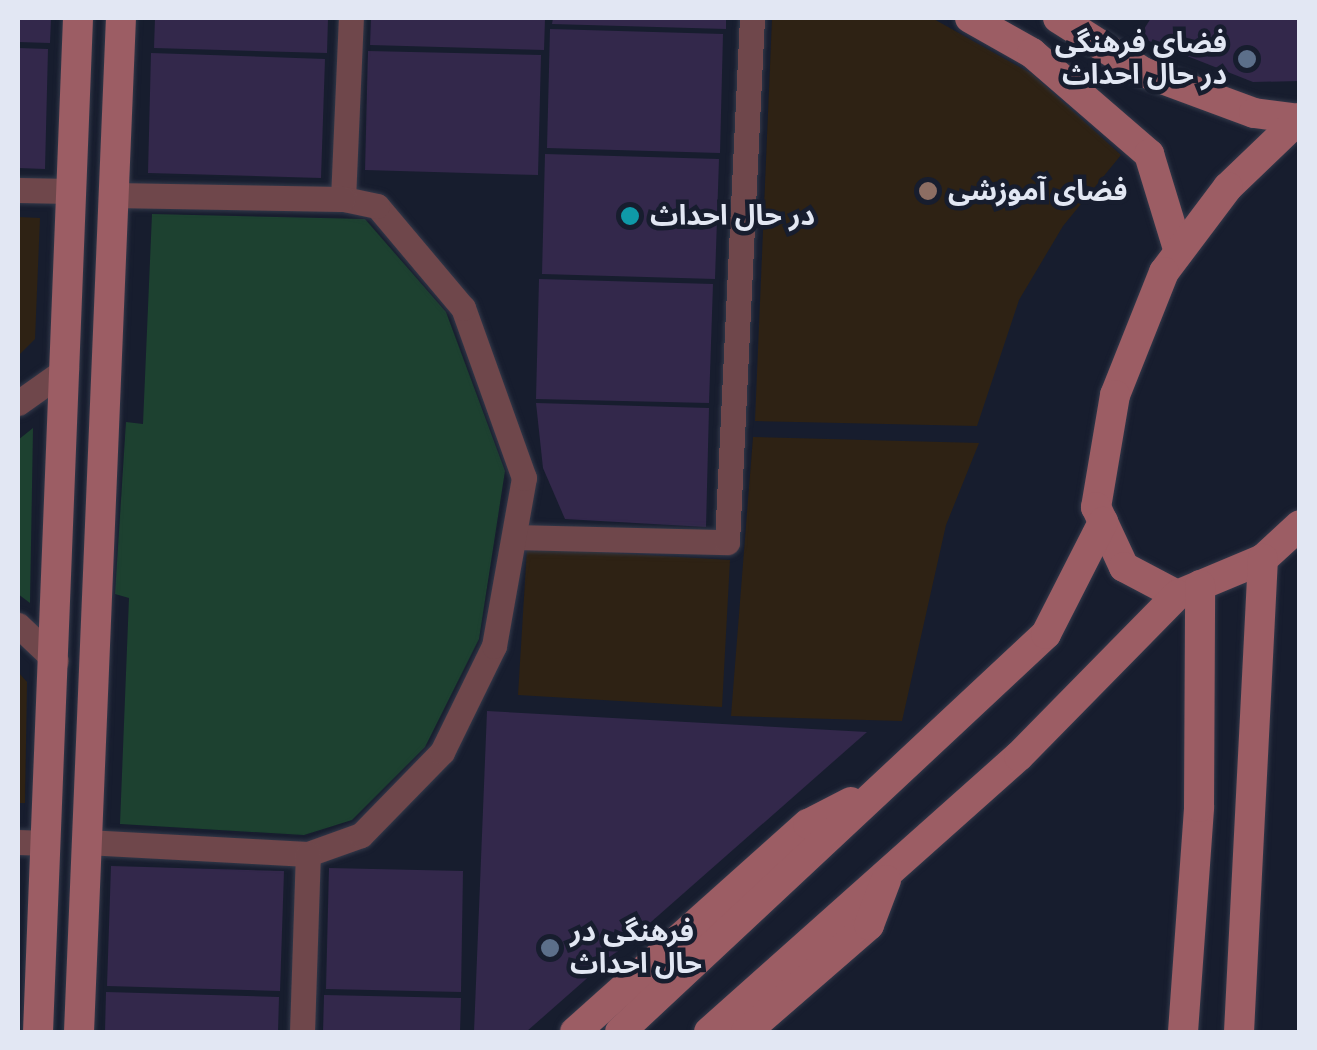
<!DOCTYPE html>
<html>
<head>
<meta charset="utf-8">
<style>
	body { margin:0 }
	#map { position:relative; width:1317px; height:1050px; overflow:hidden; background:#171d2e; font-family:"Roboto Serif","Noto Sans Arabic",serif }
	div>[style] { position:absolute }
	.education>* { inset:0; background:#2e2214 }
	.green>* { inset:0; background:#1d4130 }
	.building>* { inset:0; background:#33284b }
	.roads { filter:drop-shadow(0 0 2px #33394a) drop-shadow(0 0 2px #33394a) }
	.street>* { height:25px; margin:-12.5px; padding:0 12.5px; transform-origin:12.5px; border-radius:12.5px; background:#6f474b }
	.secondary>* { height:30px; margin:-15px; padding:0 15px; transform-origin:15px; border-radius:15px; background:#9c5d64 }
	.dots>* { width:28px; height:28px; translate:-50% -50%; box-sizing:border-box; border:5px solid #171d2e; border-radius:50% }
	span { translate:-50% -50%; white-space:nowrap; text-align:center; line-height:1.15; -webkit-text-stroke:9px #171d2e; paint-order:stroke }
	.poi-label { font-size:28px; color:#e2e7f3; font-weight:700 }
	.right { translate:-100% -50%; text-align:right }
	.left { translate:0 -50%; text-align:left }
	.frame { position:absolute; inset:0; border:20px solid #e2e7f3; pointer-events:none }
</style>
</head>
<body>
<div id="map">
	<div class="education">
		<i style="clip-path:polygon(772px 18px,932px 18px,1032px 74px,1121px 155px,1063px 226px,1019px 300px,977px 426px,755px 421px)"></i>
		<i style="clip-path:polygon(18px 217px,40px 218px,35px 339px,18px 356px)"></i>
		<i style="clip-path:polygon(753px 437px,979px 443px,946px 525px,902px 721px,731px 716px)"></i>
		<i style="clip-path:polygon(527px 548px,730px 560px,722px 707px,518px 695px)"></i>
		<i style="clip-path:polygon(18px 672px,27px 682px,25px 803px,18px 803px)"></i>
	</div>
	<div class="green">
		<i style="clip-path:polygon(152px 214px,365px 219px,446px 312px,505px 471px,479px 639px,425px 747px,352px 820px,304px 835px,120px 824px,129px 598px,115px 594px,126px 422px,143px 424px)"></i>
		<i style="clip-path:polygon(33px 428px,30px 603px,18px 594px,18px 440px)"></i>
	</div>
	<div class="building">
		<i style="clip-path:polygon(18px 18px,51px 18px,50px 43px,18px 42px)"></i>
		<i style="clip-path:polygon(155px 18px,328px 18px,327px 53px,154px 48px)"></i>
		<i style="clip-path:polygon(371px 18px,545px 18px,544px 50px,370px 45px)"></i>
		<i style="clip-path:polygon(553px 18px,726px 18px,726px 29px,552px 24px)"></i>
		<i style="clip-path:polygon(1151px 18px,1300px 18px,1300px 81px,1253px 82px,1139px 37px)"></i>
		<i style="clip-path:polygon(550px 29px,723px 34px,720px 153px,547px 148px)"></i>
		<i style="clip-path:polygon(18px 48px,48px 49px,45px 169px,18px 168px)"></i>
		<i style="clip-path:polygon(368px 51px,541px 55px,538px 175px,365px 170px)"></i>
		<i style="clip-path:polygon(151px 53px,325px 59px,321px 178px,148px 173px)"></i>
		<i style="clip-path:polygon(545px 154px,719px 159px,715px 279px,542px 274px)"></i>
		<i style="clip-path:polygon(539px 279px,713px 284px,709px 403px,536px 399px)"></i>
		<i style="clip-path:polygon(536px 403px,709px 408px,706px 527px,565px 519px,543px 468px)"></i>
		<i style="clip-path:polygon(487px 711px,867px 732px,526px 1032px,474px 1032px)"></i>
		<i style="clip-path:polygon(111px 866px,284px 871px,280px 991px,107px 986px)"></i>
		<i style="clip-path:polygon(329px 868px,463px 871px,461px 992px,326px 989px)"></i>
		<i style="clip-path:polygon(106px 992px,279px 997px,278px 1032px,105px 1032px)"></i>
		<i style="clip-path:polygon(324px 995px,461px 998px,460px 1032px,323px 1032px)"></i>
	</div>
	<div class="roads">
		<div class="street">
			<i style="left:18px;top:190px;width:54px;rotate:1.1deg"></i>
			<i style="left:343px;top:199px;width:181px;rotate:-87.5deg"></i>
			<i style="left:18px;top:403px;width:59px;rotate:-35.3deg"></i>
			<i style="left:516px;top:537px;width:211px;rotate:1.4deg"></i>
			<i style="left:727px;top:542px;width:525px;rotate:-87.27deg"></i>
			<i style="left:18px;top:625px;width:52px;rotate:43.5deg"></i>
			<i style="left:18px;top:842px;width:29px;rotate:2deg"></i>
			<i style="left:86px;top:842px;width:222px;rotate:3.1deg"></i>
			<i style="left:308px;top:854px;width:56px;rotate:-19.7deg"></i>
			<i style="left:361px;top:835px;width:116px;rotate:-45.7deg"></i>
			<i style="left:442px;top:752px;width:118px;rotate:-63.9deg"></i>
			<i style="left:494px;top:646px;width:171px;rotate:-79.9deg"></i>
			<i style="left:524px;top:478px;width:181px;rotate:-109.7deg"></i>
			<i style="left:463px;top:308px;width:133px;rotate:-130.1deg"></i>
			<i style="left:377px;top:206px;width:35px;rotate:-168deg"></i>
			<i style="left:343px;top:199px;width:232px;rotate:-179deg"></i>
			<i style="left:302px;top:1032px;width:178px;rotate:-88.1deg"></i>
		</div>
		<div class="secondary">
			<i style="left:970px;top:18px;width:71px;rotate:29.4deg"></i>
			<i style="left:1032px;top:53px;width:155px;rotate:40.8deg"></i>
			<i style="left:1149px;top:154px;width:102px;rotate:73deg"></i>
			<i style="left:1058px;top:18px;width:101px;rotate:32.4deg"></i>
			<i style="left:1143px;top:72px;width:118px;rotate:20.3deg"></i>
			<i style="left:1254px;top:113px;width:45px;rotate:7.6deg"></i>
			<i style="left:1300px;top:118px;width:100px;rotate:136.2deg"></i>
			<i style="left:1228px;top:187px;width:106px;rotate:127deg"></i>
			<i style="left:1164px;top:272px;width:132px;rotate:111.7deg"></i>
			<i style="left:1115px;top:395px;width:114px;rotate:99.6deg"></i>
			<i style="left:1096px;top:507px;width:66px;rotate:65deg"></i>
			<i style="left:1124px;top:567px;width:60px;rotate:27.8deg"></i>
			<i style="left:1177px;top:595px;width:93px;rotate:-22.7deg"></i>
			<i style="left:1263px;top:559px;width:50px;rotate:-42.6deg"></i>
			<i style="left:38px;top:1032px;width:1015px;rotate:-87.74deg"></i>
			<i style="left:79px;top:1032px;width:1015px;rotate:-87.63deg"></i>
			<i style="left:575px;top:1032px;width:312px;rotate:-41.8deg"></i>
			<i style="left:808px;top:824px;width:48px;rotate:-27.1deg"></i>
			<i style="left:620px;top:1032px;width:583px;rotate:-43.05deg"></i>
			<i style="left:1046px;top:634px;width:126px;rotate:-63deg"></i>
			<i style="left:709px;top:1032px;width:415px;rotate:-41.7deg"></i>
			<i style="left:1019px;top:756px;width:226px;rotate:-45.5deg"></i>
			<i style="left:746px;top:1032px;width:163px;rotate:-41deg"></i>
			<i style="left:869px;top:925px;width:48px;rotate:-69.3deg"></i>
			<i style="left:1183px;top:1032px;width:226px;rotate:-85.9deg"></i>
			<i style="left:1199px;top:807px;width:222px;rotate:-89.7deg"></i>
			<i style="left:1239px;top:1032px;width:474px;rotate:-87.1deg"></i>
		</div>
	</div>
	<div class="dots">
		<i style="left:1247px;top:59px;background:#5c6f8a"></i>
		<i style="left:928px;top:191px;background:#8d6e63"></i>
		<i style="left:630px;top:216px;background:#0f9aa8"></i>
		<i style="left:550px;top:948px;background:#5c6f8a"></i>
	</div>
	<div class="poi-label">
		<span class="right" style="left:1227px;top:59px">فضای فرهنگی<br>در حال احداث</span>
		<span class="left" style="left:948px;top:191px">فضای آموزشی</span>
		<span class="left" style="left:650px;top:216px">در حال احداث</span>
		<span class="left" style="left:570px;top:948px">فرهنگی در<br>حال احداث</span>
	</div>
	<div class="frame"></div>
</div>
</body>
</html>
